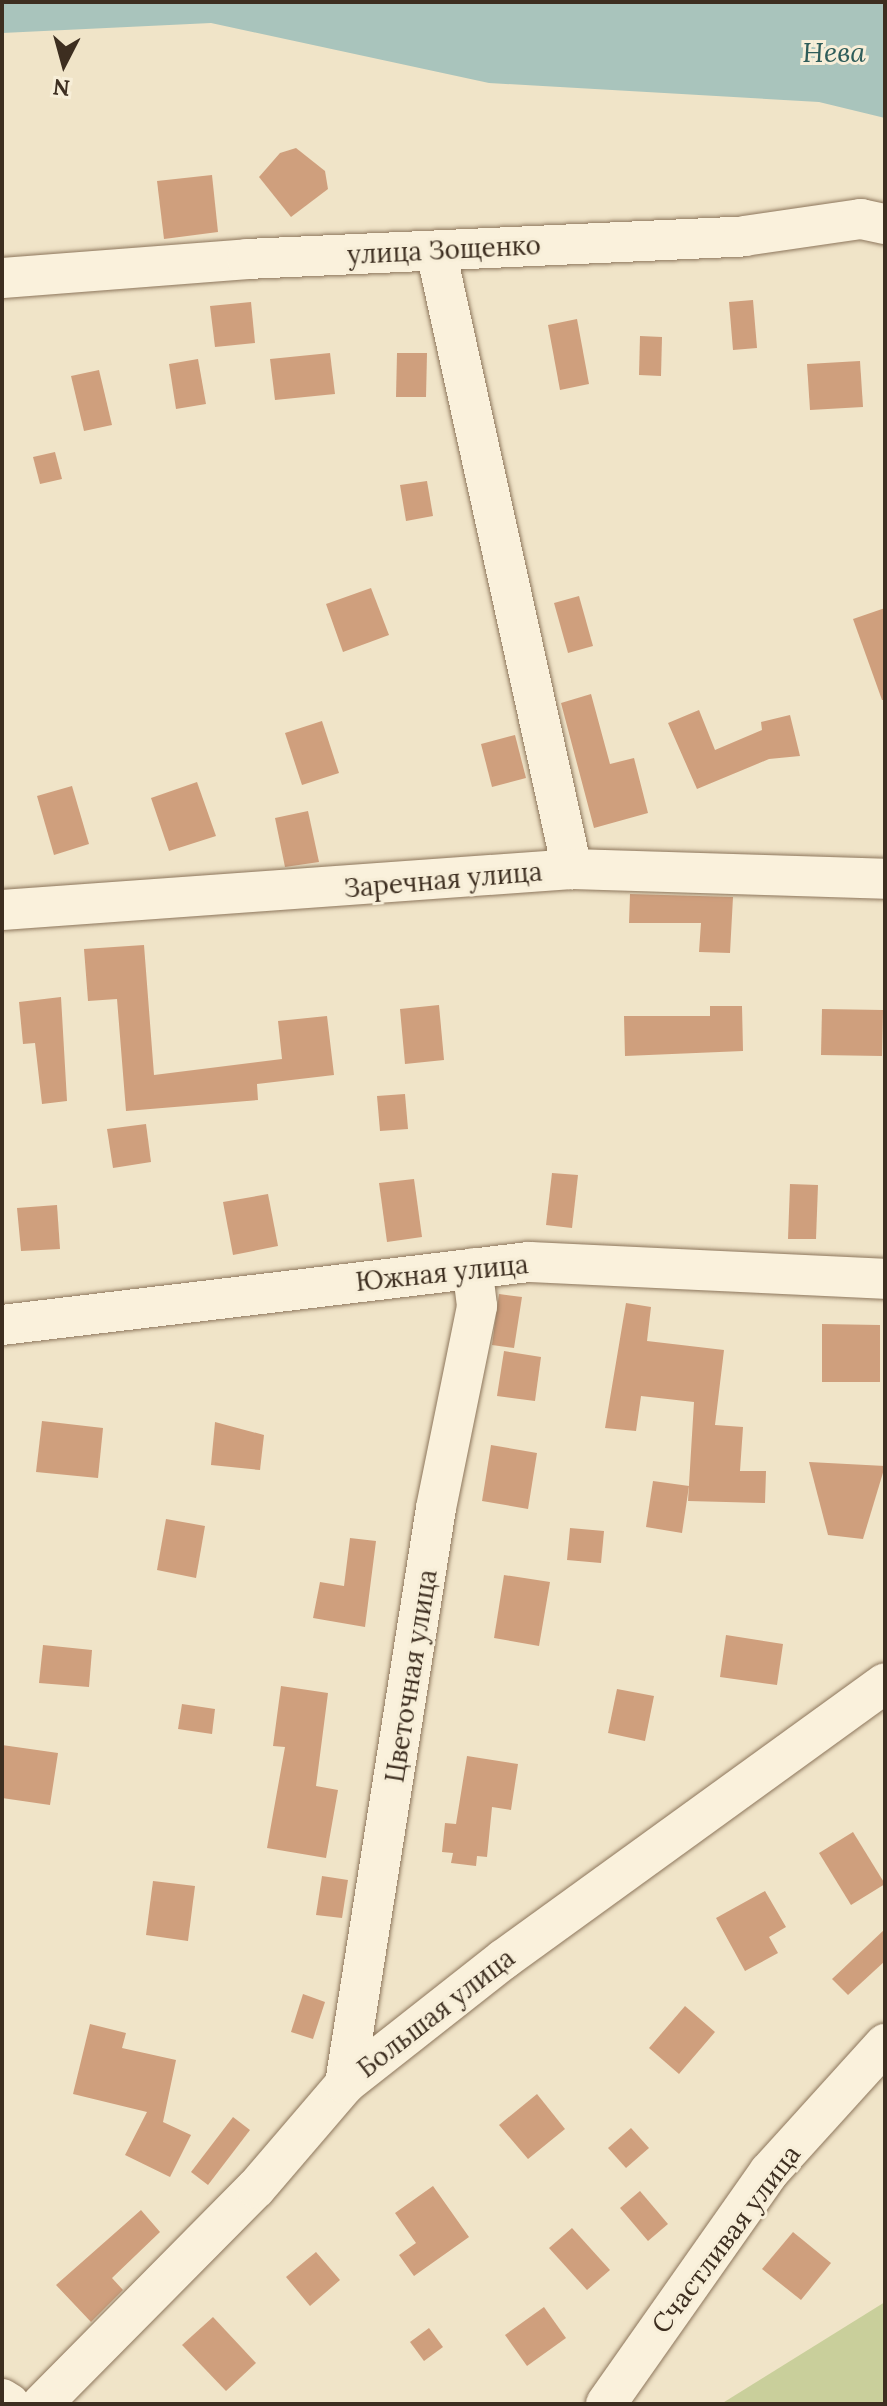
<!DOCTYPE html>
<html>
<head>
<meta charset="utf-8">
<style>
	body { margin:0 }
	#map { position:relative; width:887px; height:2406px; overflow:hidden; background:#f0e4c8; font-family:Lora,serif }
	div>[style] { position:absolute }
	.green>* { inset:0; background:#c9cf9b }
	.water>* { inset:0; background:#a9c4bc }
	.building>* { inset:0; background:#cf9f7d }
	.roads { filter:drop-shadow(0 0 2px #8d765c) drop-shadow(0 0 2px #8d765c) }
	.minor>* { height:40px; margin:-20px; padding:0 20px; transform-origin:20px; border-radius:20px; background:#faf1dc }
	span { translate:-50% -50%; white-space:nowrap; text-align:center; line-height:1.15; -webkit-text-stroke:6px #f7eed8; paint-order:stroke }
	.street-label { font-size:26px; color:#3d2e20 }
	.water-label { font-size:28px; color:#2f5d5a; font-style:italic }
	.frame { position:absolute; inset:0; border:4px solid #3d2e20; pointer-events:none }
	.north { position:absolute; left:24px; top:24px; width:80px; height:80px; -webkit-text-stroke:6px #f7eed8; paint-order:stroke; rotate:186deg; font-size:22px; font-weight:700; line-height:32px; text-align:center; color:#3d2e20 }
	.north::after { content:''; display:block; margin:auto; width:28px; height:36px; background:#3d2e20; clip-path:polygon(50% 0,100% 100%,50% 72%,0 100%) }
</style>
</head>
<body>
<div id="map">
	<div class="green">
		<i style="clip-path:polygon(885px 2302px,885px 2404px,721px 2404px)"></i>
	</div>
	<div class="water">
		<i style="clip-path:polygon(2px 2px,885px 2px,885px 118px,819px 102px,489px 83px,211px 23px,2px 33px)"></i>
	</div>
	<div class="building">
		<i style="clip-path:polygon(296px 148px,325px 171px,328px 189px,291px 217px,259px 177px,280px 153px)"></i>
		<i style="clip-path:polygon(212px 175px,218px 232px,164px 239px,157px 181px)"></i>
		<i style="clip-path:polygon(753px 300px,757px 348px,733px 350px,729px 302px)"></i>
		<i style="clip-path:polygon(251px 302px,255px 343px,215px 347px,210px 306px)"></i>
		<i style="clip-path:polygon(577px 319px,589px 384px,560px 390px,548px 325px)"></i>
		<i style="clip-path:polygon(640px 336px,662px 337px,661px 376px,639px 375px)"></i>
		<i style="clip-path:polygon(330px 353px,335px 394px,275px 400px,270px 359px)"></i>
		<i style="clip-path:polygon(397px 353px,427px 353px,426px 397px,396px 397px)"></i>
		<i style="clip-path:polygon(198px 359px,206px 404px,176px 409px,169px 364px)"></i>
		<i style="clip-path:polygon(860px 361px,863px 407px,810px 410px,807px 364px)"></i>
		<i style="clip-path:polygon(99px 370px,112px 425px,84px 431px,71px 376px)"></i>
		<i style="clip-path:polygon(55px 452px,62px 479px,40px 484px,33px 457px)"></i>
		<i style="clip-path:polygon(427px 481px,433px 516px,406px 521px,400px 485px)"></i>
		<i style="clip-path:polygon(371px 588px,389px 635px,343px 652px,326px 604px)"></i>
		<i style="clip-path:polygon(579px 596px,593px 646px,568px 653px,554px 603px)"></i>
		<i style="clip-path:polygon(885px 608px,885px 700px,882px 700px,853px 619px)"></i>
		<i style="clip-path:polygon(591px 694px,610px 764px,634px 758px,648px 813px,594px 828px,561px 703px)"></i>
		<i style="clip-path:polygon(699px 710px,715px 750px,762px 730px,761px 722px,790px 715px,800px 756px,769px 759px,697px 789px,668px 723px)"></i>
		<i style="clip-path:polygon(322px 721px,339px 773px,302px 785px,285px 733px)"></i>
		<i style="clip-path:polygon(515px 735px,526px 778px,492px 787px,481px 744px)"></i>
		<i style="clip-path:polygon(197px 782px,216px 836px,169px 851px,151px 798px)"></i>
		<i style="clip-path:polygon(72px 786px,89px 844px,54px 855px,37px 796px)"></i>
		<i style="clip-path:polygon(308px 811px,319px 862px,285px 867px,275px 818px)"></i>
		<i style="clip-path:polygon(630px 894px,733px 897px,730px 953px,699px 952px,701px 923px,629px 923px)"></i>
		<i style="clip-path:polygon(144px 945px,154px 1075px,282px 1059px,278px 1021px,327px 1016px,334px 1075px,257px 1084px,258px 1100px,126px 1111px,117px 999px,88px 1001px,84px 949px)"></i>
		<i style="clip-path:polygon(61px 997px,67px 1101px,42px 1104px,35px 1043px,23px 1044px,19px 1002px)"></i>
		<i style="clip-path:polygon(439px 1005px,444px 1060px,405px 1064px,400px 1009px)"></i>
		<i style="clip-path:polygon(710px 1006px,742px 1006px,743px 1051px,625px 1056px,624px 1016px,710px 1016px)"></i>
		<i style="clip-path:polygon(822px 1009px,883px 1010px,882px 1056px,821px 1055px)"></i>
		<i style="clip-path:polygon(405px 1094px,408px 1129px,380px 1131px,377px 1096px)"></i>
		<i style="clip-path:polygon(146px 1124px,151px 1162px,113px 1168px,107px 1129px)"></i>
		<i style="clip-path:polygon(552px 1173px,578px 1175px,572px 1228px,546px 1225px)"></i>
		<i style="clip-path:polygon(414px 1179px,422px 1237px,387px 1242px,379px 1183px)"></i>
		<i style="clip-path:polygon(790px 1184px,818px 1185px,816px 1239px,788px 1239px)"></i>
		<i style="clip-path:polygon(268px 1194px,278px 1246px,233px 1255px,223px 1202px)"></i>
		<i style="clip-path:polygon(57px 1205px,60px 1249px,21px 1251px,17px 1208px)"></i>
		<i style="clip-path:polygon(499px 1294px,522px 1297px,514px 1348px,492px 1345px)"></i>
		<i style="clip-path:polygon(626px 1303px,651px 1307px,647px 1341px,724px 1350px,715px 1425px,743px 1427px,740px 1471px,766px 1471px,765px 1503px,688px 1501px,694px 1402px,641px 1396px,636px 1431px,605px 1428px)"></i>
		<i style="clip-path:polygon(822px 1324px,880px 1325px,880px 1382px,822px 1382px)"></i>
		<i style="clip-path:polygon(504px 1351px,541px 1357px,535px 1401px,497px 1396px)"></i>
		<i style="clip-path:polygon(42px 1421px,103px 1428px,98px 1478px,36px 1472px)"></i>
		<i style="clip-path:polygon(215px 1422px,264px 1435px,260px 1470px,211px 1465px)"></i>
		<i style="clip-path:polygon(491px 1445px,537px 1453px,528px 1509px,482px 1501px)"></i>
		<i style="clip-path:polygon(809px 1462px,885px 1466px,863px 1539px,828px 1535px)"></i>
		<i style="clip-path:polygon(653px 1481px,689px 1486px,682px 1533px,646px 1527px)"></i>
		<i style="clip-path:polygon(166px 1519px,205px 1526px,196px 1578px,157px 1570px)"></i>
		<i style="clip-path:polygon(570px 1528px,604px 1531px,601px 1563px,567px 1560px)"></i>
		<i style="clip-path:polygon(350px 1538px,376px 1541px,365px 1627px,313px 1618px,320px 1582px,344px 1586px)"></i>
		<i style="clip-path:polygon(504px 1575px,550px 1582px,539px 1646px,494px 1638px)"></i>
		<i style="clip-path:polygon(726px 1635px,783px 1644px,777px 1685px,720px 1677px)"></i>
		<i style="clip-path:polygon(43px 1645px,92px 1650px,89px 1687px,39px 1683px)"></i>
		<i style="clip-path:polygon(281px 1686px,328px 1693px,316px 1786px,338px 1790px,326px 1858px,267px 1848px,285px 1747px,273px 1746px)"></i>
		<i style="clip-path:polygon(617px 1689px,654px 1696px,645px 1741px,608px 1733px)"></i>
		<i style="clip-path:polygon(182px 1704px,215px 1709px,212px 1734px,178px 1729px)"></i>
		<i style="clip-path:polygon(2px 1745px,58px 1753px,50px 1805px,2px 1798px)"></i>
		<i style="clip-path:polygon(467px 1756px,518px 1764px,511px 1810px,492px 1807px,487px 1857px,477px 1856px,476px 1866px,451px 1863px,453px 1853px,442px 1852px,445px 1823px,456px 1824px)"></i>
		<i style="clip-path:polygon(853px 1832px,885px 1884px,851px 1905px,819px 1853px)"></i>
		<i style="clip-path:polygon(322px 1876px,348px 1880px,342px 1918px,316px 1915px)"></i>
		<i style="clip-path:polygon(153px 1881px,195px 1886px,188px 1941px,146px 1935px)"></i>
		<i style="clip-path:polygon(765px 1891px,786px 1927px,769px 1937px,778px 1953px,745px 1971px,716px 1918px)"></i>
		<i style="clip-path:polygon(885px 1929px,885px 1961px,848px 1995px,832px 1979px)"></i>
		<i style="clip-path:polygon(303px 1994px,325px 2002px,313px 2039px,291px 2032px)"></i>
		<i style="clip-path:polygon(685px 2006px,715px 2032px,679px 2074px,649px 2048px)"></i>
		<i style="clip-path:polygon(90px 2024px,126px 2033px,122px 2048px,176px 2060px,163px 2122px,191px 2135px,170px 2177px,125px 2155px,147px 2112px,73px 2094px)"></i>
		<i style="clip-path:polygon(537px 2094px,565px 2129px,528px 2159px,499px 2125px)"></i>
		<i style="clip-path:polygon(233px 2117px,250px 2130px,208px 2185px,191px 2172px)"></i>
		<i style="clip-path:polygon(631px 2128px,649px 2148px,626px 2168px,608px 2148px)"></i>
		<i style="clip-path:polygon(433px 2186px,469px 2237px,414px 2276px,399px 2255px,416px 2243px,395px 2213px)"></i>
		<i style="clip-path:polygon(640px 2191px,668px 2224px,648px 2241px,620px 2208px)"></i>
		<i style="clip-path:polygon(141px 2210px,160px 2232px,112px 2278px,123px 2290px,91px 2322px,56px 2285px)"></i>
		<i style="clip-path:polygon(572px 2228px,610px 2270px,587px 2290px,549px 2248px)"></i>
		<i style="clip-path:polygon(793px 2232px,831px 2263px,801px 2300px,762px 2269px)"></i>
		<i style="clip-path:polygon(316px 2252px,340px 2280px,310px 2306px,286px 2277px)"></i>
		<i style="clip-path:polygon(544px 2307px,566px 2338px,527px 2366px,505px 2335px)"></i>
		<i style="clip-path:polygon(213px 2317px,256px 2363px,226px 2391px,182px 2345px)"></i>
		<i style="clip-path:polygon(429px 2328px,443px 2347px,424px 2361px,410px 2342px)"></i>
	</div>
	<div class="roads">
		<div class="minor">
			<i style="left:436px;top:251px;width:633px;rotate:77.59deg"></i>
			<i style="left:2px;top:278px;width:246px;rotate:-4.4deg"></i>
			<i style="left:247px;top:259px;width:498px;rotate:-2.6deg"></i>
			<i style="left:744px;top:236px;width:118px;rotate:-8.3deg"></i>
			<i style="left:861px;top:219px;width:25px;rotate:12deg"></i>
			<i style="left:2px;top:910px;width:571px;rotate:-4.11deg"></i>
			<i style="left:572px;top:869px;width:313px;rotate:1.8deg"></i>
			<i style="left:2px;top:1325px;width:531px;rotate:-6.82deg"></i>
			<i style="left:529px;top:1262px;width:356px;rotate:2.7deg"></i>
			<i style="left:345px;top:2084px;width:583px;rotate:-81.02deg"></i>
			<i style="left:436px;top:1508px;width:206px;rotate:-78.5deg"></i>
			<i style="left:477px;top:1306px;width:38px;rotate:-97deg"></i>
			<i style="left:2px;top:2399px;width:9px;rotate:32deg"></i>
			<i style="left:42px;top:2404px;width:304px;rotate:-45.3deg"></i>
			<i style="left:256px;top:2188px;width:137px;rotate:-49.4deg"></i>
			<i style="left:345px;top:2084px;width:202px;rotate:-38.2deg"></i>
			<i style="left:504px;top:1959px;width:470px;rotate:-35.9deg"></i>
			<i style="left:606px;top:2404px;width:284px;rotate:-54.9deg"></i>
			<i style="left:769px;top:2172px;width:173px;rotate:-47.8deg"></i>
		</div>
	</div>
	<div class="street-label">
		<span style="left:444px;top:250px;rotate:-3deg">улица Зощенко</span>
		<span style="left:443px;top:880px;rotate:-5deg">Заречная улица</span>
		<span style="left:442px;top:1273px;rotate:-6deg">Южная улица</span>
		<span style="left:411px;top:1676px;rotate:-81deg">Цветочная улица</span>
		<span style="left:436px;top:2013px;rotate:-38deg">Большая улица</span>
		<span style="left:726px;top:2239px;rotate:-53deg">Счастливая улица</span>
	</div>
	<div class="water-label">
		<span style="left:834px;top:52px">Нева</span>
	</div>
	<div class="frame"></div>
	<div class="north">N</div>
</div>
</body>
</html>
